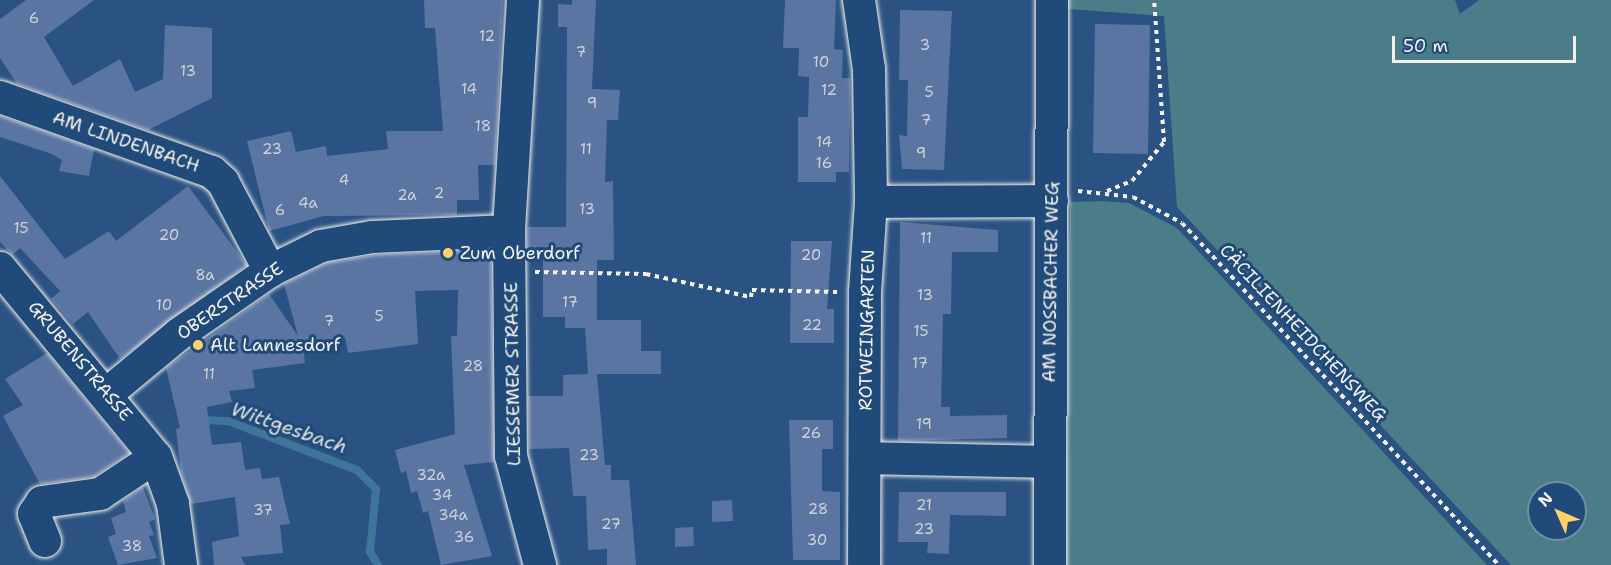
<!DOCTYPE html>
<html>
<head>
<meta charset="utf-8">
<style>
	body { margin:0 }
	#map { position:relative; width:1611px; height:565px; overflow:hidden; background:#2a5282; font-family:"Shantell Sans",sans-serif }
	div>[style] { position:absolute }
	.green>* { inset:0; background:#4b7d88 }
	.stream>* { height:8px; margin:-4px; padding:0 4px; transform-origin:4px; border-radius:4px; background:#3f759b }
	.building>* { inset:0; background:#5b75a3 }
	.path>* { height:4px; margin-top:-2px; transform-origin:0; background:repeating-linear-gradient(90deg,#f4f1e8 0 4.5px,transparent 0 9px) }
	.roads { filter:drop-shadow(0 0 2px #f4f1e8) drop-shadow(0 0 2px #f4f1e8) }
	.minor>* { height:32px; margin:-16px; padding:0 16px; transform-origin:16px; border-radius:16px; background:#1f4a7a }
	.dots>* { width:16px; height:16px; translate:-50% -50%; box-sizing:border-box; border:3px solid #1f4a7a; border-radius:50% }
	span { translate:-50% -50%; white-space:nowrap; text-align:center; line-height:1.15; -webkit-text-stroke:6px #1f4a7a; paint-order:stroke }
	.number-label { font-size:15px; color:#ced2d7 }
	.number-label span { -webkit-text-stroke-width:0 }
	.street-label { font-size:18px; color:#f4f1e8 }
	.poi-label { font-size:18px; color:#f4f1e8 }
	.left { translate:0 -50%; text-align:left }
	.water-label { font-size:20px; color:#d9dedc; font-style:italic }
	.north { position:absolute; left:1527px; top:481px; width:60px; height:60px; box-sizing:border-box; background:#1f4a7a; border:2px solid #748da6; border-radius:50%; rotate:315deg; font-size:16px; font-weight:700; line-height:24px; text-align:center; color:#f4f1e8 }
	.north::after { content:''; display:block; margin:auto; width:21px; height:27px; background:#ffd166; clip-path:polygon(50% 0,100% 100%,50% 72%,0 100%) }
	.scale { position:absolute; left:1392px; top:36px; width:184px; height:27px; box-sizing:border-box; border:3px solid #f4f1e8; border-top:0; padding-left:8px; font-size:18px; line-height:21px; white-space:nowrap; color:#f4f1e8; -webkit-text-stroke:4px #1f4a7a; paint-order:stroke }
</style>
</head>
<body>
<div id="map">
	<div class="green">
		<i style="clip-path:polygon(evenodd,1067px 0,1455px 0,1460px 14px,1479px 0,1611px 0,1611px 565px,1511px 565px,1177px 207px,1164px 16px,1068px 9px,1067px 0,1539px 493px,1575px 493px,1575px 529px,1539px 529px,1539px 493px)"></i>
		<i style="clip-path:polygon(1103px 201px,1129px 203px,1177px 228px,1487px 565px,1066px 565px,1070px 202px)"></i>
	</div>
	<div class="stream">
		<i style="left:201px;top:420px;width:27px;rotate:2deg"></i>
		<i style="left:228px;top:421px;width:138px;rotate:20.8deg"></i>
		<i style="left:357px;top:470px;width:27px;rotate:45deg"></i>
		<i style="left:376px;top:489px;width:63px;rotate:95.4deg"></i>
		<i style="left:370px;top:552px;width:15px;rotate:58deg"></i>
	</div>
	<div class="building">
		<i style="clip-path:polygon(26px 0,94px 0,44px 37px,73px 86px,120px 59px,135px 92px,163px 79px,165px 25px,212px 28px,212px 98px,148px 130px,17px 84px,0 58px,0 19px)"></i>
		<i style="clip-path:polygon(424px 0,503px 0,495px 165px,478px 165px,479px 200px,457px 200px,457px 215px,324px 216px,269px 231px,247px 141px,291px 131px,296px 152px,326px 146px,327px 156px,388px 149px,386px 131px,443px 131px,435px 28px,425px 28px)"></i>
		<i style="clip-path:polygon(572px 0,596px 0,592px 89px,620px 90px,618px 120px,607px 120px,605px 182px,613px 181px,614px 260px,597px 260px,597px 320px,641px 320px,641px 351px,661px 351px,661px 374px,597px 374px,605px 465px,611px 465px,611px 480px,629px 480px,636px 565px,607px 565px,607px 549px,588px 550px,586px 496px,573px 496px,569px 448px,529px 449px,528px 396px,563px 396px,563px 375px,588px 374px,585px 328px,565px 328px,565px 317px,543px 317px,543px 258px,527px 259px,527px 227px,566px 227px,567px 27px,558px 27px,558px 4px,572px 5px)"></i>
		<i style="clip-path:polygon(785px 0,836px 0,834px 49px,843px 50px,842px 78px,850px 78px,849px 172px,836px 172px,836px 182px,798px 182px,798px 117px,808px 117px,809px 77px,798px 76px,799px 48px,783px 48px)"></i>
		<i style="clip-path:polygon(900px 10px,952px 11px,944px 170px,902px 169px,899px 135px,907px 136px,908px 80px,899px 80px)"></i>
		<i style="clip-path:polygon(1095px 24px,1150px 25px,1148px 154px,1093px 153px)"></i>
		<i style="clip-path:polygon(0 116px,94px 149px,89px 176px,59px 171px,62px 160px,52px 154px,0 137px)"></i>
		<i style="clip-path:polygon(0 176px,65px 259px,109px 231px,116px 241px,188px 186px,247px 265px,120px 359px,88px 312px,73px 324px,51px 299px,60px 291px,20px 248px,12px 255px,0 242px)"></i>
		<i style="clip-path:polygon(900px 222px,998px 230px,998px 252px,952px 252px,951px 314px,943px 314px,941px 407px,950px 407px,950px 416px,1007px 415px,1007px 438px,898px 441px)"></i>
		<i style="clip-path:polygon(791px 241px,832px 241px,827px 309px,834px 309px,834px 343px,790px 343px)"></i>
		<i style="clip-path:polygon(491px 250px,494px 462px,464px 465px,492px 556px,441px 565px,428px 511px,423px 513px,417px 491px,411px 493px,406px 471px,401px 473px,395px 450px,455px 434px,451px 336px,457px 336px,458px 290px,415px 291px,418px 344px,348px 353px,345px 337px,303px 344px,305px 363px,252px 370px,255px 388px,229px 391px,232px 402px,207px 407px,212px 445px,241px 442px,245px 470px,260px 468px,262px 479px,279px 477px,290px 524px,280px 525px,283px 553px,241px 557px,245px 565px,214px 565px,212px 542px,239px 536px,235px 497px,191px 504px,181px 473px,176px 429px,180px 428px,166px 368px,269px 294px,298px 336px,284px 284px,327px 263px,374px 255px)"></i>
		<i style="clip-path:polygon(47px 353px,129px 453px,93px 477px,40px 484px,3px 416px,23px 405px,5px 379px)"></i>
		<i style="clip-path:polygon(789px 420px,833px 420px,833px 449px,822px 449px,822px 491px,840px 492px,840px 560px,793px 560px)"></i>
		<i style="clip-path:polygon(143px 487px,155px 519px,149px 522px,154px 535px,149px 536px,157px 558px,118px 565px,108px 537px,116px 534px,111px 518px,126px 512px,123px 501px)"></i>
		<i style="clip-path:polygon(899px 492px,1006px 492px,1006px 516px,950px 515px,949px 554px,927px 553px,928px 542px,898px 542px)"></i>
		<i style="clip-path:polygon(732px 500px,733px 521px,712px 522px,712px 501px)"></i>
		<i style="clip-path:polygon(693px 527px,694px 546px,675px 547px,675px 528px)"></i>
	</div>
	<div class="path">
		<i style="left:1078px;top:191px;width:55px;rotate:6.2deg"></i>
		<i style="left:1133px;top:197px;width:55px;rotate:28deg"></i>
		<i style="left:1182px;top:223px;width:466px;rotate:47.2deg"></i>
		<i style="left:1107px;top:191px;width:27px;rotate:-22deg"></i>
		<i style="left:1132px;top:181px;width:50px;rotate:-50.6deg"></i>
		<i style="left:1164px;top:142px;width:142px;rotate:-94deg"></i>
		<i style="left:535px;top:272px;width:111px;rotate:1deg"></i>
		<i style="left:646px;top:274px;width:107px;rotate:12.4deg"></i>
		<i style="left:751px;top:297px;width:7px;rotate:-82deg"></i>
		<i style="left:752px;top:290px;width:85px;rotate:1.3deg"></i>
	</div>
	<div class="roads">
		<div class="minor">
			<i style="left:523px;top:0;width:231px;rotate:93.5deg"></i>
			<i style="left:509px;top:231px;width:225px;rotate:89.5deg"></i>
			<i style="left:511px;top:456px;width:113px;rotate:75.1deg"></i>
			<i style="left:859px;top:0;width:70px;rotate:81.8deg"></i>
			<i style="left:869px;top:69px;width:133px;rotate:89.1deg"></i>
			<i style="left:871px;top:202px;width:90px;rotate:93.8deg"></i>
			<i style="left:865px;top:292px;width:273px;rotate:90.2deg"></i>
			<i style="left:0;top:97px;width:225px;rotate:19.5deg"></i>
			<i style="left:212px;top:172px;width:15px;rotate:42deg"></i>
			<i style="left:223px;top:182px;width:101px;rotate:62.2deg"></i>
			<i style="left:871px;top:202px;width:181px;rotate:-0.3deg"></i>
			<i style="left:0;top:268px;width:245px;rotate:50.5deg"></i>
			<i style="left:156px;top:457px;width:50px;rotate:70.1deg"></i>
			<i style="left:173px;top:504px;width:62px;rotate:82.5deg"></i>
			<i style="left:108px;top:393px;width:92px;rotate:-39.7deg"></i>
			<i style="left:179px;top:334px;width:111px;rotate:-34.7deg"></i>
			<i style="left:270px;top:271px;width:57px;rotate:-26.1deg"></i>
			<i style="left:321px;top:246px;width:52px;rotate:-10deg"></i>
			<i style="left:372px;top:237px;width:137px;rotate:-2.5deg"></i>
			<i style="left:865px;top:458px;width:184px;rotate:1.2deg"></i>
			<i style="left:45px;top:541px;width:29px;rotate:-112deg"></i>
			<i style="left:34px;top:514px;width:14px;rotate:-56deg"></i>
			<i style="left:42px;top:502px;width:59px;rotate:-7.9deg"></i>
			<i style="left:100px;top:494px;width:67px;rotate:-33.5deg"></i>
			<i style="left:1050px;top:565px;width:565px;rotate:-89.8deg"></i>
		</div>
	</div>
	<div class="dots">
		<i style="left:448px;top:253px;background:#ffd166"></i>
		<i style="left:198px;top:345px;background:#ffd166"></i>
	</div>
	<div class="number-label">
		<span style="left:34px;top:19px">6</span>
		<span style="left:487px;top:37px">12</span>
		<span style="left:925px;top:46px">3</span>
		<span style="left:581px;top:53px">7</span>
		<span style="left:821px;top:63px">10</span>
		<span style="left:188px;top:72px">13</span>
		<span style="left:469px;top:90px">14</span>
		<span style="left:829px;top:91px">12</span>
		<span style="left:929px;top:93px">5</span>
		<span style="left:592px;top:104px">9</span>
		<span style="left:926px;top:121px">7</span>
		<span style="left:483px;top:127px">18</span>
		<span style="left:824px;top:143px">14</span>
		<span style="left:272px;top:150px">23</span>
		<span style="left:586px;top:150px">11</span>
		<span style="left:921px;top:154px">9</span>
		<span style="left:824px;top:164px">16</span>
		<span style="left:344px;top:181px">4</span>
		<span style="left:439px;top:194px">2</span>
		<span style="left:407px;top:196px">2a</span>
		<span style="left:308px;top:204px">4a</span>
		<span style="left:587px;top:210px">13</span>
		<span style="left:280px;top:211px">6</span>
		<span style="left:21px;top:229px">15</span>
		<span style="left:169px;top:236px">20</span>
		<span style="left:926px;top:239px">11</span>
		<span style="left:811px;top:256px">20</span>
		<span style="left:205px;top:276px">8a</span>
		<span style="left:925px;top:296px">13</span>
		<span style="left:570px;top:303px">17</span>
		<span style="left:164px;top:306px">10</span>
		<span style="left:379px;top:317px">5</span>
		<span style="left:329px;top:322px">7</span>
		<span style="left:812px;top:326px">22</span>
		<span style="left:921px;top:332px">15</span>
		<span style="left:920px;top:364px">17</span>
		<span style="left:473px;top:367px">28</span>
		<span style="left:209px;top:375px">11</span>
		<span style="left:924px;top:425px">19</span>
		<span style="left:811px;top:434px">26</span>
		<span style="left:589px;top:456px">23</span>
		<span style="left:431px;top:476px">32a</span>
		<span style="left:442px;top:496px">34</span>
		<span style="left:924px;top:506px">21</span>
		<span style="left:818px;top:510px">28</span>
		<span style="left:263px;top:511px">37</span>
		<span style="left:453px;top:516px">34a</span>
		<span style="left:611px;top:525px">27</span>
		<span style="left:924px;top:530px">23</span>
		<span style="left:464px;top:538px">36</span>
		<span style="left:817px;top:541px">30</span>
		<span style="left:132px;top:547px">38</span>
	</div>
	<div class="street-label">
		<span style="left:126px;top:142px;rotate:19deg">AM LINDENBACH</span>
		<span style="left:1051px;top:282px;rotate:-89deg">AM NOSSBACHER WEG</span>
		<span style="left:230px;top:301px;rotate:-34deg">OBERSTRASSE</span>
		<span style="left:867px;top:330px;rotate:-89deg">ROTWEINGARTEN</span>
		<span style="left:1303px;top:333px;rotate:47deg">CÄCILIENHEIDCHENSWEG</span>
		<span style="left:80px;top:361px;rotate:50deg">GRUBENSTRASSE</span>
		<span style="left:513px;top:374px;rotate:-91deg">LIESSEMER STRASSE</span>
	</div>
	<div class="poi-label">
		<span class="left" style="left:460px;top:253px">Zum Oberdorf</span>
		<span class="left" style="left:210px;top:345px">Alt Lannesdorf</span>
	</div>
	<div class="water-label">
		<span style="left:289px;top:428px;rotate:19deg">Wittgesbach</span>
	</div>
	<div class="north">N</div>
	<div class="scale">50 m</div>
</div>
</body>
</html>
